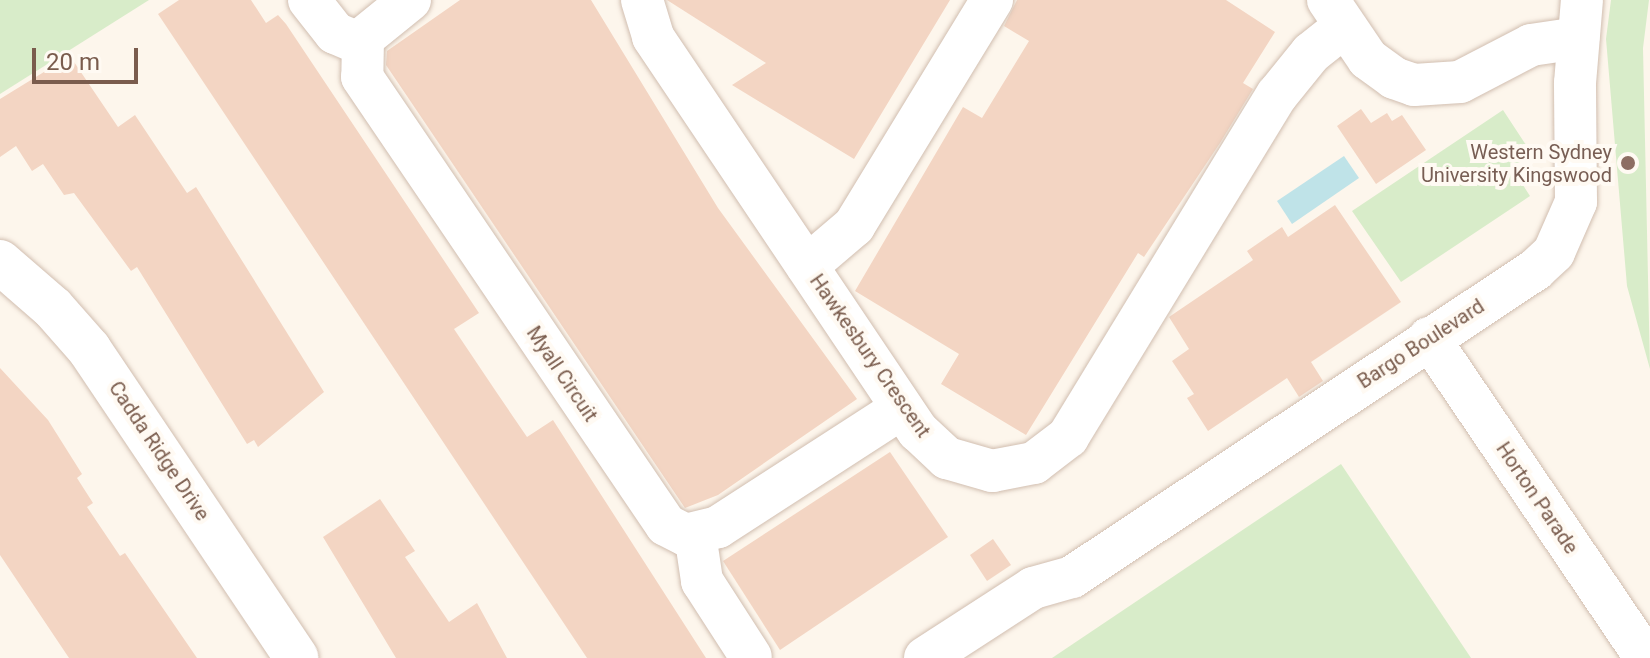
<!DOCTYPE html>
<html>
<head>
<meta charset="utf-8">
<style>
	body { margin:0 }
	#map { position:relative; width:1650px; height:658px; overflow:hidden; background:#fdf6ec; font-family:Roboto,sans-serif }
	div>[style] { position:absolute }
	.green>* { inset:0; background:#d8ecc9 }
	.water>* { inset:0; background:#bfe3e8 }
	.building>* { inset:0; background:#f3d5c3 }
	.roads { filter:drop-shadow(0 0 2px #d1beb0) drop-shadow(0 0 2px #d1beb0) }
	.street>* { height:42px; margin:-21px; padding:0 21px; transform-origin:21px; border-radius:21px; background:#fff }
	.secondary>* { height:44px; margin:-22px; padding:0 22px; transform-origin:22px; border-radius:22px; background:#fff }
	.dots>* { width:22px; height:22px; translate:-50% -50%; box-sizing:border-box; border:4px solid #fffaf3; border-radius:50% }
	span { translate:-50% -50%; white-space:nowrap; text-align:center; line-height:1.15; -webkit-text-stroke:8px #fffaf3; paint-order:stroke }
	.education-label { font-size:20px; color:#785e54 }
	.right { translate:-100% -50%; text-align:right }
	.street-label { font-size:20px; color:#7a5c4d }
	.scale { position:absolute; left:32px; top:48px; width:106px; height:36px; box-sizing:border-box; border:4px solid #7a5c4d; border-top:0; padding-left:10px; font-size:24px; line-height:28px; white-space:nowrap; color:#7a5c4d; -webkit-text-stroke:6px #fffaf3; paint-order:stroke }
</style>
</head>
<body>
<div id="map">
	<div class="green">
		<i style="clip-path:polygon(0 0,149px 0,0 94px)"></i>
		<i style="clip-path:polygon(1611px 0,1649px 0,1643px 48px,1650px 369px,1627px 286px,1606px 39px)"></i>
		<i style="clip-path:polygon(1503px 110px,1532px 154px,1512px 168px,1530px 196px,1401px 282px,1352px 211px)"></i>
		<i style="clip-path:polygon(1341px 464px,1471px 658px,1052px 658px)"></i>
	</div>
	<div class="water">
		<i style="clip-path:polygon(1344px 156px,1359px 178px,1292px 224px,1277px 201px)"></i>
	</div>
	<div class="building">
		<i style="clip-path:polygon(179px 0,251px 0,266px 23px,278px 15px,286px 24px,479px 313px,454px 329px,497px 393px,527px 437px,553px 420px,706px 658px,587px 658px,158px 14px)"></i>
		<i style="clip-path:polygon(460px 0,591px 0,718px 208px,857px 399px,718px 495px,685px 508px,386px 65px,387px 51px)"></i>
		<i style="clip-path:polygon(667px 0,950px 0,854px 159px,732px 85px,766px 63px)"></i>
		<i style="clip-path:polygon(1017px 0,1226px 0,1275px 32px,1243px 83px,1253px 89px,1220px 143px,1144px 257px,1138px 253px,1026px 435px,941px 384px,959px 354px,855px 291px,963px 107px,982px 118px,1029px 41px,1004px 26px)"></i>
		<i style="clip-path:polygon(70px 56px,118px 127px,135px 115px,187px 193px,196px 187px,324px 392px,258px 447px,254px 440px,247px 444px,137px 267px,131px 271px,74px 193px,64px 195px,43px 164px,32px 171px,16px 146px,0 157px,0 99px)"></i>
		<i style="clip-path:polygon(1361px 109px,1371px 123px,1387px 113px,1392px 121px,1402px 115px,1426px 150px,1376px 184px,1337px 126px)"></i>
		<i style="clip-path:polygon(1335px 205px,1401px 302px,1311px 362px,1323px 381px,1299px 397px,1287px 378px,1208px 431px,1187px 398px,1194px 394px,1172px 361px,1189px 349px,1169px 317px,1253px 260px,1247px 251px,1282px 227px,1288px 237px)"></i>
		<i style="clip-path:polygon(0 368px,48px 420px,82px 474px,77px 478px,93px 503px,87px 507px,120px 556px,125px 553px,197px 658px,69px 658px,0 555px)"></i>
		<i style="clip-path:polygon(890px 452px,948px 537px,780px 650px,723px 561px)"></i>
		<i style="clip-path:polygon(380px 499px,415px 551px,405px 557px,449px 622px,477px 603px,507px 658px,396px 658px,323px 537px)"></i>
		<i style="clip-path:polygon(993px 539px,1011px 565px,987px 581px,970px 555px)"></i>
	</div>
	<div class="roads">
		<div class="street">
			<i style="left:309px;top:0;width:42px;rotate:51.8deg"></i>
			<i style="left:335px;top:33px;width:28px;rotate:23deg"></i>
			<i style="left:410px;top:0;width:60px;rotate:141deg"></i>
			<i style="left:363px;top:38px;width:39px;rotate:91deg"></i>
			<i style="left:362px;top:77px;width:541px;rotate:55.84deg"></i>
			<i style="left:666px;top:525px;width:22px;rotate:27deg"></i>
			<i style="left:686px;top:535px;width:33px;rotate:-14deg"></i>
			<i style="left:718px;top:527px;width:219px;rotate:-32.9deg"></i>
			<i style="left:642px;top:0;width:39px;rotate:73deg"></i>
			<i style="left:653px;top:37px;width:475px;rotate:56.1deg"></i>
			<i style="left:918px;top:431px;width:40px;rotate:43deg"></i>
			<i style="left:947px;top:458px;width:47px;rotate:16.1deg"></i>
			<i style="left:992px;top:471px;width:43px;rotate:-10.8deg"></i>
			<i style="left:1034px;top:463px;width:43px;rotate:-37.4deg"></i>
			<i style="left:1068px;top:437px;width:401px;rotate:-58.6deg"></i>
			<i style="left:1277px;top:95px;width:54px;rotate:-51deg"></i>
			<i style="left:1311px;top:53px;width:43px;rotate:-38.5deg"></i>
			<i style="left:1328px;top:0;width:71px;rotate:55.9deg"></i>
			<i style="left:1368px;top:59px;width:32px;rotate:36deg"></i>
			<i style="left:1394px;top:78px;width:21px;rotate:19deg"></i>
			<i style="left:1414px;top:85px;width:46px;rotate:-3.7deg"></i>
			<i style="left:1460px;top:82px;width:80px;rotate:-27.5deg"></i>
			<i style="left:1531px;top:45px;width:48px;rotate:-8.5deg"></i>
			<i style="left:807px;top:266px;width:62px;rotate:-40.4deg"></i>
			<i style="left:854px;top:226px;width:265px;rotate:-58.6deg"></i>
			<i style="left:1429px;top:338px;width:387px;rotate:55.9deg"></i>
			<i style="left:695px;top:534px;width:48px;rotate:81.5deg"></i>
			<i style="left:702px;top:581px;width:90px;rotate:57.2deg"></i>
			<i style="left:925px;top:658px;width:129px;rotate:-32.9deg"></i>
			<i style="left:1033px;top:588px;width:41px;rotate:-15.8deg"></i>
			<i style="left:1072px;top:577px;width:556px;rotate:-33.55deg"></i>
			<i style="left:1535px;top:270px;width:26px;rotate:-43deg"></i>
			<i style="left:1554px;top:252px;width:55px;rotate:-66.3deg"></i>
			<i style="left:1576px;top:202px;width:119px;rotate:-90.5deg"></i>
			<i style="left:1575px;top:83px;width:83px;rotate:-85.2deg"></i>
		</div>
		<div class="secondary">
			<i style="left:0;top:262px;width:70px;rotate:41deg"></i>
			<i style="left:53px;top:308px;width:55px;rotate:48.7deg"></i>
			<i style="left:89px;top:349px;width:372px;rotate:56.1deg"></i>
		</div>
	</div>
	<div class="dots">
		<i style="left:1628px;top:163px;background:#8d6e63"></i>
	</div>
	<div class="education-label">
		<span class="right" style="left:1612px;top:164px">Western Sydney<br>University Kingswood</span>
	</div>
	<div class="street-label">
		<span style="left:1421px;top:344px;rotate:-33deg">Bargo Boulevard</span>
		<span style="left:870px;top:356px;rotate:55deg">Hawkesbury Crescent</span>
		<span style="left:562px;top:374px;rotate:56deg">Myall Circuit</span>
		<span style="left:159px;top:451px;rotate:56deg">Cadda Ridge Drive</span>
		<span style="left:1537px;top:498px;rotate:56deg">Horton Parade</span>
	</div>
	<div class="scale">20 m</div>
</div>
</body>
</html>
